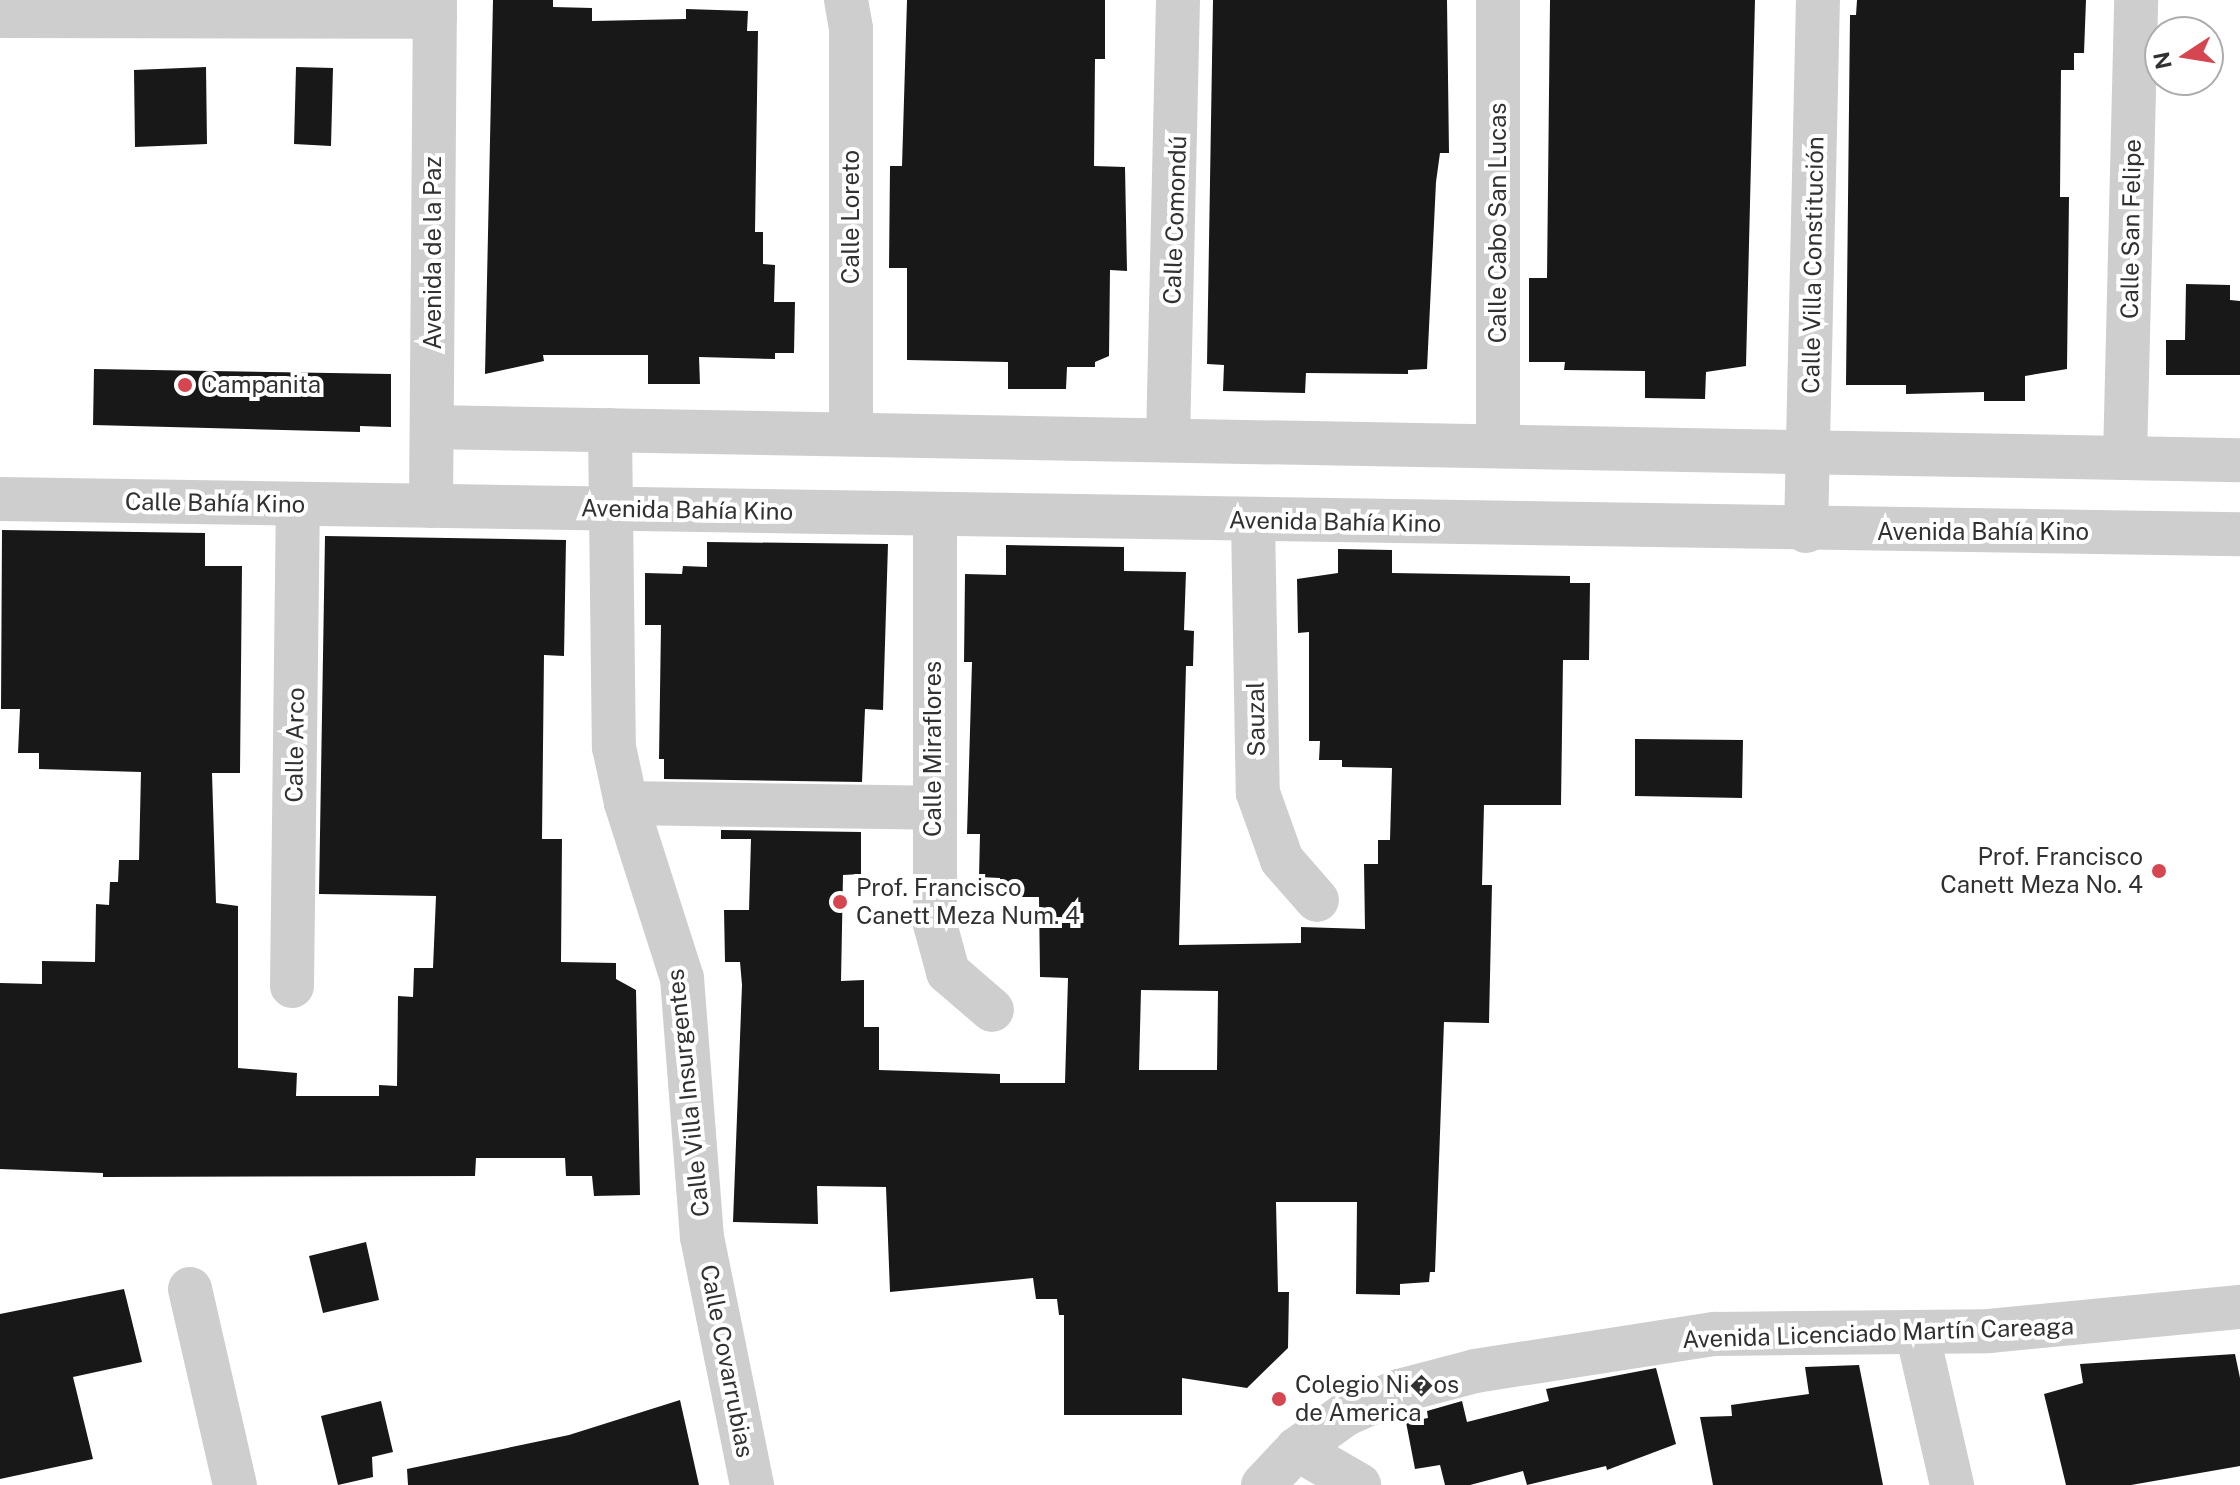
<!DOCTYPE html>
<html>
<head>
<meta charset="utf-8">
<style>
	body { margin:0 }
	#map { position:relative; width:2240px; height:1485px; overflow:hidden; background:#fff; font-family:"Public Sans",sans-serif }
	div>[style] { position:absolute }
	.building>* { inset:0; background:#181818 }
	.minor>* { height:44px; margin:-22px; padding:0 22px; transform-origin:22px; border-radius:22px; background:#cecece }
	.dots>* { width:22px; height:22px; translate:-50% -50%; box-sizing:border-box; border:4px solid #fff; border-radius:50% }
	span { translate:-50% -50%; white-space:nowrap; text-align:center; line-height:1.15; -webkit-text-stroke:8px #fff; paint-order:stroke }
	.street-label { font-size:24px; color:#313131 }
	.poi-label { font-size:24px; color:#313131 }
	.left { translate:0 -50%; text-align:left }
	.right { translate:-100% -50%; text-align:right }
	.north { position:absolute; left:2144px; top:16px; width:80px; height:80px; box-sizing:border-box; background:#fff; border:2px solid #adadad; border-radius:50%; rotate:258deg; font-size:22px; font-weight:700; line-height:32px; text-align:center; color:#313131 }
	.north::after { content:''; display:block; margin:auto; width:28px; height:36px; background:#d64651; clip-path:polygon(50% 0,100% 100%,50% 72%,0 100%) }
</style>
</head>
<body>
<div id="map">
	<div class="building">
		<i style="clip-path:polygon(493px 0,553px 0,553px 7px,592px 8px,592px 21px,686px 19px,686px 9px,748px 11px,747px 31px,758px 31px,755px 232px,763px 232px,763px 264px,775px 265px,774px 302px,795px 302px,794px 353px,775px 353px,775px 359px,699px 357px,700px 384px,648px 384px,648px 355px,543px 355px,544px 361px,485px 374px)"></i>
		<i style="clip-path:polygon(907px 0,1105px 0,1105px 59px,1095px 59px,1094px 166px,1125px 167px,1127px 271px,1110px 270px,1109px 356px,1095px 362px,1095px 367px,1067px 367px,1066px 389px,1008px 389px,1008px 362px,907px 360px,907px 268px,889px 268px,890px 166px,902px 166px)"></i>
		<i style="clip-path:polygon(1213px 0,1447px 0,1449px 153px,1440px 153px,1436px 182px,1427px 369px,1408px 370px,1408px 374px,1306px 373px,1305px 393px,1223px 391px,1224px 365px,1207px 364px)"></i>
		<i style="clip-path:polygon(1550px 0,1755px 0,1746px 366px,1706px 372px,1705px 399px,1645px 398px,1645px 371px,1564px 370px,1565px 362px,1529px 362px,1529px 278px,1547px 278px)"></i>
		<i style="clip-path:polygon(1857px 0,2086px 0,2084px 53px,2074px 53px,2074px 70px,2061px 70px,2060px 197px,2069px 197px,2067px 369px,2025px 376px,2025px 401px,1984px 401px,1984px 392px,1906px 394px,1906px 385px,1846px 385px,1850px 15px,1856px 15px)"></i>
		<i style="clip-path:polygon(206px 67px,207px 144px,135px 147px,134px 70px)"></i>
		<i style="clip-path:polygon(296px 67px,333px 68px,331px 146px,294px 144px)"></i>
		<i style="clip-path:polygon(2186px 284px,2230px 285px,2230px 300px,2240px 301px,2240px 375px,2166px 375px,2166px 340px,2185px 340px)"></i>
		<i style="clip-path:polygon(94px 369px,391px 374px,391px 427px,360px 426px,360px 432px,93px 425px)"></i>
		<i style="clip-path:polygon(2px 530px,205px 533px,205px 566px,242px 566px,240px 773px,212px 773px,216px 903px,238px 906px,238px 1068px,297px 1073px,296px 1096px,379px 1096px,379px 1085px,397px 1086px,398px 996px,413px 997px,414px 968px,433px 968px,436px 896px,319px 894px,325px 536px,566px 540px,564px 656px,544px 655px,542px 839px,562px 839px,561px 962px,616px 963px,616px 979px,636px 990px,640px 1195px,594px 1196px,592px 1176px,566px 1176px,565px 1158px,476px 1158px,475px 1176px,103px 1177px,103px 1173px,0 1169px,0 983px,42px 984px,42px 961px,95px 962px,96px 904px,109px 905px,110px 882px,118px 882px,119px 860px,139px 860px,141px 772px,39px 769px,39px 753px,18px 753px,20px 709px,1px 709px)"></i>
		<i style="clip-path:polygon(707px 542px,888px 544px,883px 710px,865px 709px,862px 782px,664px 779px,664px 759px,659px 759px,661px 625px,645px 625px,645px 573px,682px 574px,683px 566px,707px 567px)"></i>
		<i style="clip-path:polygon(evenodd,1006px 545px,1124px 547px,1124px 571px,1186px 572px,1184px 630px,1194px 631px,1193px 666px,1186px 666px,1179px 945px,1301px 943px,1301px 927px,1365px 929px,1364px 864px,1378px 864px,1378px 840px,1390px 840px,1392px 768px,1342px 767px,1342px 760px,1319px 760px,1320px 741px,1309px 741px,1309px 632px,1298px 633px,1297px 579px,1338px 573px,1338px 549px,1392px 550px,1392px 573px,1570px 576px,1570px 583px,1590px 583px,1589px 660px,1563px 660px,1561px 805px,1484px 805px,1482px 885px,1492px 885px,1489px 1023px,1444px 1022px,1435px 1272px,1430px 1272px,1429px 1282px,1400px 1284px,1400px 1295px,1356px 1294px,1357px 1202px,1276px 1202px,1278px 1292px,1289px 1292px,1288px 1348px,1247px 1388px,1182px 1378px,1182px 1415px,1064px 1415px,1064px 1315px,1059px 1315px,1057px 1299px,1036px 1299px,1033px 1278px,890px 1292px,886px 1187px,817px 1186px,818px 1224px,733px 1222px,742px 985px,740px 962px,725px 962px,724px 910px,749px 910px,751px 839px,721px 839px,721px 830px,861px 832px,861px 874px,843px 875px,841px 981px,864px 980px,864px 1027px,879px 1027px,879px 1070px,1000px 1074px,1000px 1083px,1065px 1083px,1068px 978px,1040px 977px,1039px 897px,999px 897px,1000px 878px,979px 877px,980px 834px,967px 834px,972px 662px,964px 662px,965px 574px,1006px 575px,1006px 545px,1141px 990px,1218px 991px,1217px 1070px,1139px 1070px,1141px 990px)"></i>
		<i style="clip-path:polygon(1635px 739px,1743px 740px,1742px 798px,1635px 796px)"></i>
		<i style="clip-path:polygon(366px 1242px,379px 1300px,323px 1313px,309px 1256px)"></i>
		<i style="clip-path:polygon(124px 1289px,142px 1362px,73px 1377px,93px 1459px,0 1479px,0 1314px)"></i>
		<i style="clip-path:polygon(2235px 1354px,2240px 1378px,2240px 1466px,2131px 1485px,2066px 1485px,2044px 1394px,2083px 1383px,2080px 1364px)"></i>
		<i style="clip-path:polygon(1859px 1365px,1883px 1485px,1713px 1485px,1700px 1417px,1732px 1416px,1731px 1405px,1809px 1394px,1805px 1367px)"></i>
		<i style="clip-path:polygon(1656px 1368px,1676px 1444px,1607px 1470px,1606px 1466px,1527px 1485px,1523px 1471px,1470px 1485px,1445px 1485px,1440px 1465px,1415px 1469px,1406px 1422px,1428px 1418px,1427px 1411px,1462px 1401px,1467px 1422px,1549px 1401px,1546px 1389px)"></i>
		<i style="clip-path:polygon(680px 1400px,699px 1485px,408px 1485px,407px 1469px,569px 1435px)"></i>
		<i style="clip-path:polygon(381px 1401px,393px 1452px,372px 1457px,373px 1477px,338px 1485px,321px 1416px)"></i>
	</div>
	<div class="minor">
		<i style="left:846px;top:0;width:29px;rotate:80deg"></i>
		<i style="left:851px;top:29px;width:405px;rotate:90deg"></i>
		<i style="left:1498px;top:0;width:445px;rotate:90deg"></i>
		<i style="left:0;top:16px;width:435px;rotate:0.1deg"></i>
		<i style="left:432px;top:427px;width:1808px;rotate:1.05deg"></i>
		<i style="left:610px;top:430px;width:317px;rotate:89.3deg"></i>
		<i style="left:614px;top:747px;width:57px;rotate:77.9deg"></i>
		<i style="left:626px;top:803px;width:184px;rotate:72.3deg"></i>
		<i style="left:682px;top:978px;width:260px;rotate:85.6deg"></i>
		<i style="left:702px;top:1237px;width:253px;rotate:78.6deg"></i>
		<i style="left:1168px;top:440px;width:440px;rotate:-88.7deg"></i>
		<i style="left:2125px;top:458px;width:458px;rotate:-88.6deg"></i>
		<i style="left:0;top:499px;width:2240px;rotate:0.9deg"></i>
		<i style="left:431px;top:506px;width:506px;rotate:-89.55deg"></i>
		<i style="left:935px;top:514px;width:410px;rotate:90deg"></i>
		<i style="left:935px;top:924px;width:50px;rotate:74.8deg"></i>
		<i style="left:948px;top:972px;width:58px;rotate:40.8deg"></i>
		<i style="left:1253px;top:520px;width:273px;rotate:89deg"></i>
		<i style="left:1258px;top:793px;width:71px;rotate:70.3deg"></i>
		<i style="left:1282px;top:860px;width:53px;rotate:48.8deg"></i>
		<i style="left:1806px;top:531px;width:531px;rotate:-88.71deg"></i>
		<i style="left:626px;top:803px;width:307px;rotate:0.9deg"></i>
		<i style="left:292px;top:986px;width:482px;rotate:-89.3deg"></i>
		<i style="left:190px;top:1289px;width:201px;rotate:77.1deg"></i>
		<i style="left:1917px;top:1332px;width:157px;rotate:77.1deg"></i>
		<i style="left:1297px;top:1449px;width:72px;rotate:30.1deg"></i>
		<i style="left:1263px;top:1485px;width:50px;rotate:-46.6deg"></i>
		<i style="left:1297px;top:1449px;width:60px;rotate:-35.5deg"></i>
		<i style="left:1346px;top:1414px;width:58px;rotate:-23.5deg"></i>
		<i style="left:1399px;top:1391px;width:79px;rotate:-14.7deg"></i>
		<i style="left:1475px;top:1371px;width:243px;rotate:-8.8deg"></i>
		<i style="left:1715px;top:1334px;width:274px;rotate:-0.6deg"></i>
		<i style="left:1989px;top:1331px;width:252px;rotate:-5.5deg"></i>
	</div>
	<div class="dots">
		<i style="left:185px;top:385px;background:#d64651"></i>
		<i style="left:2159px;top:871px;background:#d64651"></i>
		<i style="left:840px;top:902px;background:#d64651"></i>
		<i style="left:1279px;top:1399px;background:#d64651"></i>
	</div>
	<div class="street-label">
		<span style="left:851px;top:217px;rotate:-90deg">Calle Loreto</span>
		<span style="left:1175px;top:220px;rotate:-88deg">Calle Comondú</span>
		<span style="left:1498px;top:223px;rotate:-90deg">Calle Cabo San Lucas</span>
		<span style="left:2131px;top:229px;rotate:-89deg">Calle San Felipe</span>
		<span style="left:433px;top:253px;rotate:-90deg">Avenida de la Paz</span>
		<span style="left:1813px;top:265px;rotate:-89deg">Calle Villa Constitución</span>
		<span style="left:215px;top:503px;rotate:1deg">Calle Bahía Kino</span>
		<span style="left:687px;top:510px;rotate:1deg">Avenida Bahía Kino</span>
		<span style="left:1335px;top:522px;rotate:1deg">Avenida Bahía Kino</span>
		<span style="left:1983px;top:532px">Avenida Bahía Kino</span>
		<span style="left:1256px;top:719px;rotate:-91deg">Sauzal</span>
		<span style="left:295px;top:745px;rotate:-89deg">Calle Arco</span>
		<span style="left:933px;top:749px;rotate:-90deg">Calle Miraflores</span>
		<span style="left:688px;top:1093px;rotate:-96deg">Calle Villa Insurgentes</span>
		<span style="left:1878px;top:1333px;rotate:-2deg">Avenida Licenciado Martín Careaga</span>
		<span style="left:727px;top:1361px;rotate:79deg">Calle Covarrubias</span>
	</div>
	<div class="poi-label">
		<span class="left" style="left:201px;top:385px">Campanita</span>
		<span class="right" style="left:2143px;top:871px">Prof. Francisco<br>Canett Meza No. 4</span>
		<span class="left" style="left:856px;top:902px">Prof. Francisco<br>Canett Meza Num. 4</span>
		<span class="left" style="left:1295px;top:1399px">Colegio Ni�os<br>de America</span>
	</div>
	<div class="north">N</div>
</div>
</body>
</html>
